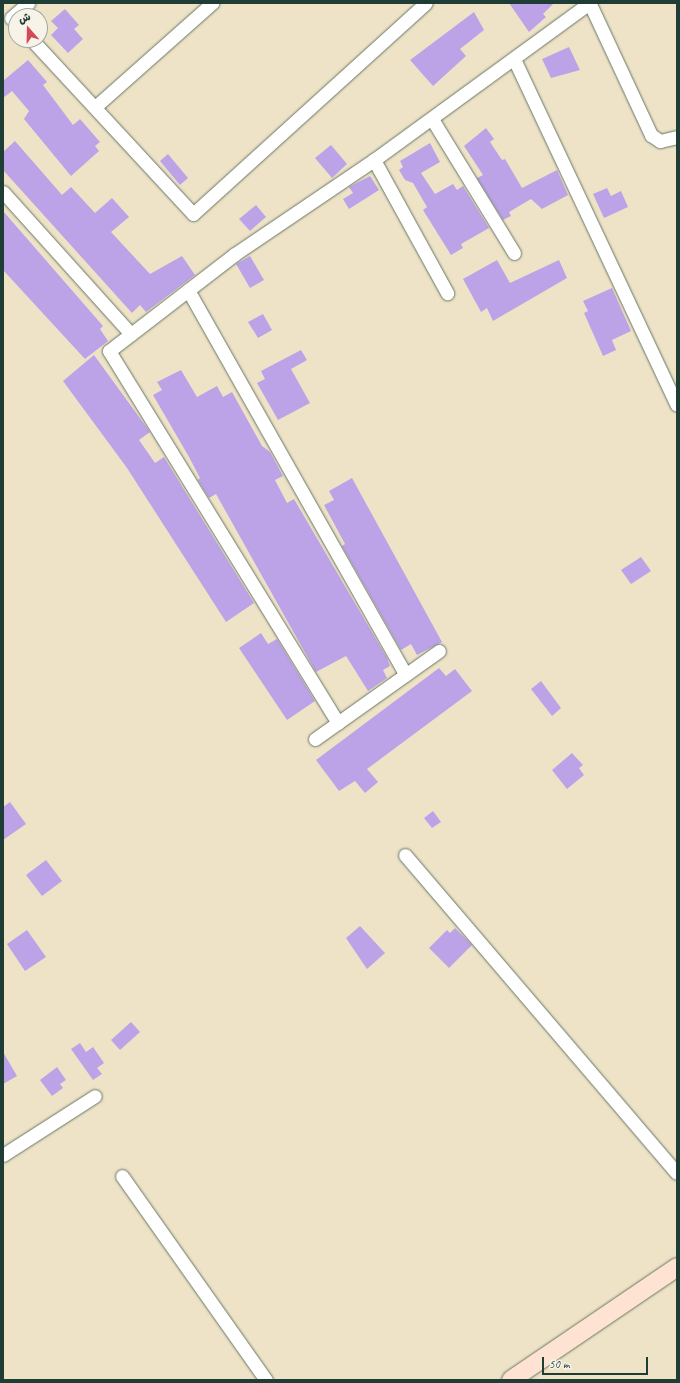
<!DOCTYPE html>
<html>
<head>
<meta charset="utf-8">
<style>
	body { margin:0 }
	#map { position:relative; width:680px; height:1383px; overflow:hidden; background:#eee3c6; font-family:Caveat,"Playpen Sans Arabic",sans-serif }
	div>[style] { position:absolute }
	.building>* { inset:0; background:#bca3e8 }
	.roads { filter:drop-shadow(0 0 1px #677767) drop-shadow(0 0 1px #677767) }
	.street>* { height:13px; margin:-6.5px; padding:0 6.5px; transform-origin:6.5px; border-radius:6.5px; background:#fff }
	.secondary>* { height:18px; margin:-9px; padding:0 9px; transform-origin:9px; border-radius:9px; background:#fee3d2 }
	span { translate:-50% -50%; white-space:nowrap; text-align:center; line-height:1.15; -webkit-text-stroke:3px #f7f3e8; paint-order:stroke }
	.frame { position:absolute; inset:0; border:4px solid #1f3d34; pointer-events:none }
	.north { position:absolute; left:8px; top:8px; width:40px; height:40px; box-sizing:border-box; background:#f7f3e8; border:1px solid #a1aaa0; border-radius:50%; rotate:340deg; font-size:11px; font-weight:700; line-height:16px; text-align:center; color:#1f3d34 }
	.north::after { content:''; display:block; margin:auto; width:14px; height:18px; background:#d1495b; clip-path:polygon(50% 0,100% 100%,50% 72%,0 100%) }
	.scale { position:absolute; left:542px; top:1357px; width:106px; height:18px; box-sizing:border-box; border:2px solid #1f3d34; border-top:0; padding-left:5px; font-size:12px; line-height:14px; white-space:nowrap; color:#1f3d34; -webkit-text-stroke:3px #f7f3e8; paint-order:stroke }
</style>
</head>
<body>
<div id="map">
	<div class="building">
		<i style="clip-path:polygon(509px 3px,554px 3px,543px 14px,546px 17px,529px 32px)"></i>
		<i style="clip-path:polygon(65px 9px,79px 25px,74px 29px,83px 39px,68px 53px,51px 35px,58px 28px,51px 21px)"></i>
		<i style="clip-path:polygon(474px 12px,484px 30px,460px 49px,466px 56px,433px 86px,410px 60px)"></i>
		<i style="clip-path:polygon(569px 47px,580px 70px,551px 78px,542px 59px)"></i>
		<i style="clip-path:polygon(28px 60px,47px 82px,43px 85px,73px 125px,80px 119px,100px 142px,95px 146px,99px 151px,71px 176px,24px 119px,29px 111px,12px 91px,3px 98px,3px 81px)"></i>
		<i style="clip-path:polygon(486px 128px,494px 139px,490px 142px,502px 160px,505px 159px,522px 188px,557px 170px,568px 195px,542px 209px,531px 199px,509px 212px,511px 216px,503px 220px,477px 178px,483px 175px,464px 146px)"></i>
		<i style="clip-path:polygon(15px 141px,62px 195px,71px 187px,95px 213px,112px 198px,129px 217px,111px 232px,150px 274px,182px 256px,195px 275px,146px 312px,140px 305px,132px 313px,3px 170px,3px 152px)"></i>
		<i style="clip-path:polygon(430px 143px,440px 162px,421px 173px,435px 194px,453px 184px,457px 190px,463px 186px,489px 228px,461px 244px,463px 248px,451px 255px,423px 210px,427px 207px,413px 183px,405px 180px,399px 170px,403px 167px,400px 161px)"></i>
		<i style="clip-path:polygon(331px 145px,347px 164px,332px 178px,315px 158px)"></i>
		<i style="clip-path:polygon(168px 154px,188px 178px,180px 185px,160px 161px)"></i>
		<i style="clip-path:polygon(370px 176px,379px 190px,349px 209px,343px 199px,353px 193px,349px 187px)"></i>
		<i style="clip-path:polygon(607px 188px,611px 196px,621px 191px,628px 207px,604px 218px,593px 194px)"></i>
		<i style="clip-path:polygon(256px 205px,266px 217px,250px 231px,239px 219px)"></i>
		<i style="clip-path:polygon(3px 211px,103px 326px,100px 329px,108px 341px,85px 359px,3px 270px)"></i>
		<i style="clip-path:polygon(250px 256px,264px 280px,250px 288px,236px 264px)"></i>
		<i style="clip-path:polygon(497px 260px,510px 283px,559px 260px,567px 278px,493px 321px,487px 308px,481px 312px,463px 279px)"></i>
		<i style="clip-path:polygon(612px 288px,631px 331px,612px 340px,616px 350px,603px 356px,584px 313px,588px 311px,583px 301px)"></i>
		<i style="clip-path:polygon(263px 314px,272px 330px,258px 338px,248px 322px)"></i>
		<i style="clip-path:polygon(301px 350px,307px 360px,291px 369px,310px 403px,278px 420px,257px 383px,265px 379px,261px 371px)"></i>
		<i style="clip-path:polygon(94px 355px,150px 432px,139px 440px,155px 463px,164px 457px,254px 603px,226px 622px,127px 468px,63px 381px)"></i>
		<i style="clip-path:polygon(181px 370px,197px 397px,217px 386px,223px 397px,232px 392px,262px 446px,270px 452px,283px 476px,275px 480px,287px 503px,294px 499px,387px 658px,390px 666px,383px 670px,387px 678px,368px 691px,346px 656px,316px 672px,216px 494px,209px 498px,198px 480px,200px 478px,189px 457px,153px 395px,162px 390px,157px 382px)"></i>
		<i style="clip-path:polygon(352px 478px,442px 642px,417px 655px,411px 644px,401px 650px,342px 546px,345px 544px,324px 505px,334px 500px,329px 491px)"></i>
		<i style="clip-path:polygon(641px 557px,651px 571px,631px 584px,621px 570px)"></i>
		<i style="clip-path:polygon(261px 633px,268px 644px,277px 639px,315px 701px,287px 720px,239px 648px)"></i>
		<i style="clip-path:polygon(439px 668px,446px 676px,455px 669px,472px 691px,367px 769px,378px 782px,365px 793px,355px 781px,339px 791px,316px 760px)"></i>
		<i style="clip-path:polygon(541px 681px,561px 708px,552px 716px,531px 689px)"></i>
		<i style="clip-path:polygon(572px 753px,583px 765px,579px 768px,584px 775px,567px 789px,552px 770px)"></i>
		<i style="clip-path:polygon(10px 802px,26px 824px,3px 840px,3px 807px)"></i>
		<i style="clip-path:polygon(433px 811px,441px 822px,432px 828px,424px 818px)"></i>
		<i style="clip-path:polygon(46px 860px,62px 881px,42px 896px,26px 875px)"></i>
		<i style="clip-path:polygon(360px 926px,385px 953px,367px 969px,346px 938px)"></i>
		<i style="clip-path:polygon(455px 928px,472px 945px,449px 968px,429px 948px,447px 930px,450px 933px)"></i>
		<i style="clip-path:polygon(27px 930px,46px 957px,25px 971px,7px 944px)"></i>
		<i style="clip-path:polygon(131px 1022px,140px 1032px,120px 1050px,111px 1040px)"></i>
		<i style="clip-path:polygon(80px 1043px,86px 1052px,93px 1047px,104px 1063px,97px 1068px,102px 1074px,93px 1080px,71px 1049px)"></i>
		<i style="clip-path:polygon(3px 1052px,17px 1076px,3px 1084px)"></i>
		<i style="clip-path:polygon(57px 1067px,66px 1080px,60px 1084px,63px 1088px,52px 1096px,40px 1080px)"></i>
	</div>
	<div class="roads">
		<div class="street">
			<i style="left:590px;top:4px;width:145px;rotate:65deg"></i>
			<i style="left:651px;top:135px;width:11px;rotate:34deg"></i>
			<i style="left:660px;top:141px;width:17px;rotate:-13deg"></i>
			<i style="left:11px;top:18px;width:23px;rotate:-41deg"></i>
			<i style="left:32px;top:40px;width:237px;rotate:47.2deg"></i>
			<i style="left:193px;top:214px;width:314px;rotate:-42.2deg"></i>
			<i style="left:514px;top:59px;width:382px;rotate:64.8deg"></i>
			<i style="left:95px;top:107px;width:157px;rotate:-41.6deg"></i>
			<i style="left:432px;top:119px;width:157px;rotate:58.5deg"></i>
			<i style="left:374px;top:160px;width:152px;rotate:61.2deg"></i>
			<i style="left:3px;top:192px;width:191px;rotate:48deg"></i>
			<i style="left:188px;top:290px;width:442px;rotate:60.5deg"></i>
			<i style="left:338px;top:723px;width:437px;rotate:-121.6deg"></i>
			<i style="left:109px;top:351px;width:159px;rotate:-37.6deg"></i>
			<i style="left:235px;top:254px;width:168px;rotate:-34.1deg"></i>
			<i style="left:374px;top:160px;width:266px;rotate:-36.1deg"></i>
			<i style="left:315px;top:739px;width:152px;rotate:-35.4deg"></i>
			<i style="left:405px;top:855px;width:418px;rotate:49.5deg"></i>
			<i style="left:3px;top:1155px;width:109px;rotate:-32.7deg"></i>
			<i style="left:122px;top:1176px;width:250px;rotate:54.8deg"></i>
		</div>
		<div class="secondary">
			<i style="left:511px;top:1380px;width:201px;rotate:-34.2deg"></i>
		</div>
	</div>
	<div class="frame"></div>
	<div class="north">ش</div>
	<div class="scale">50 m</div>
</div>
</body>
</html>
